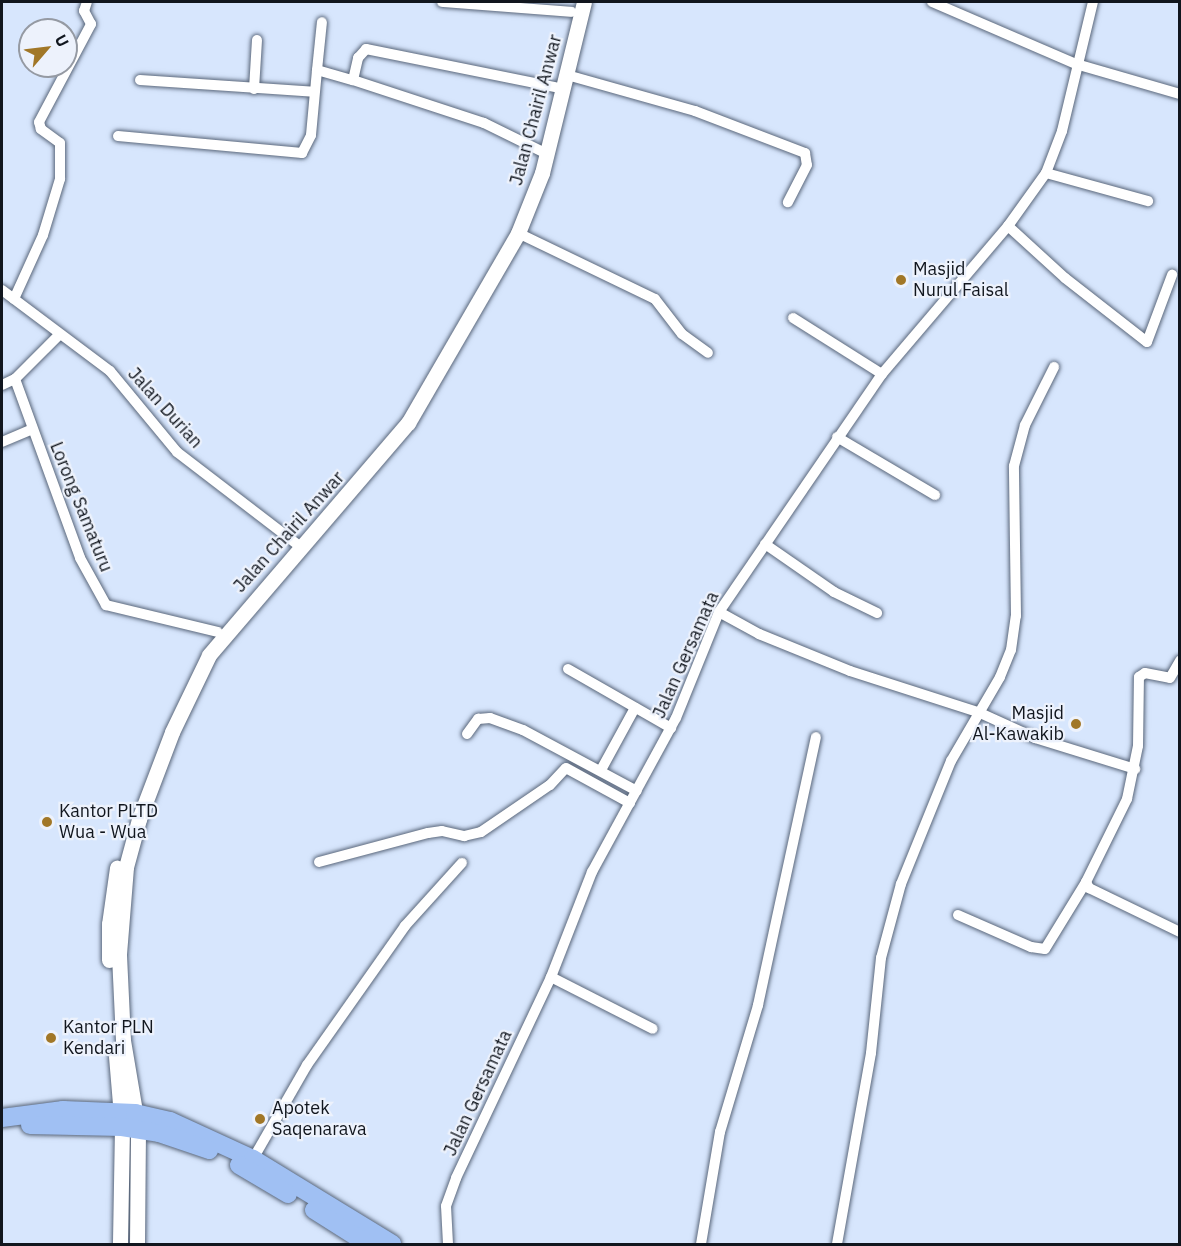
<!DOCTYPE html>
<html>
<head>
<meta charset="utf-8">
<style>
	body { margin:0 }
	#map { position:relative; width:1181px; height:1246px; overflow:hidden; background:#d7e6fd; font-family:"IBM Plex Sans",sans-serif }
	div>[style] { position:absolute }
	.roads { filter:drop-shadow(0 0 2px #5a677b) drop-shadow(0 0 2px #5a677b) }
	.minor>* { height:10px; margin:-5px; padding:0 5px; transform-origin:5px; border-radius:5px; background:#fff }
	.secondary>* { height:15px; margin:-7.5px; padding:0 7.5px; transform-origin:7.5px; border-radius:7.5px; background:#fff }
	.trunk>* { height:18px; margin:-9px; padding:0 9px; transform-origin:9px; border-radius:9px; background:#a0c0f3 }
	.dots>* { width:16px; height:16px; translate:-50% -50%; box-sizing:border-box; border:3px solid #edf2fc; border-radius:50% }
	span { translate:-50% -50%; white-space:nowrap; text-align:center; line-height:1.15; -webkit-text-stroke:4.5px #edf2fc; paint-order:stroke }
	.street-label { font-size:18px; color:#11161e }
	.poi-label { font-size:18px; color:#11161e }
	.left { translate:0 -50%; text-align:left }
	.right { translate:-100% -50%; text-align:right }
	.frame { position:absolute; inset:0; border:3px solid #11161e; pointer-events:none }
	.north { position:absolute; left:18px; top:18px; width:60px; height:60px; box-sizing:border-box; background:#edf2fc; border:2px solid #959aa3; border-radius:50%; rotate:62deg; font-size:16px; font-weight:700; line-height:24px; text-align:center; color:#11161e }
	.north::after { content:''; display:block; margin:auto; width:21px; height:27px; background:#a17727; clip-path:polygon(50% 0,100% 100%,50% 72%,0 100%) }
</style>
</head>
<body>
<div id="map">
	<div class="roads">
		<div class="minor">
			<i style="left:442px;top:2px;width:130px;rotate:4.4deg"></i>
			<i style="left:932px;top:2px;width:157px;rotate:23.3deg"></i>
			<i style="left:1076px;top:64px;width:108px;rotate:16.1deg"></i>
			<i style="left:317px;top:70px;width:48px;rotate:-84.1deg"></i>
			<i style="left:567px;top:75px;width:133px;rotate:15.7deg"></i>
			<i style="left:695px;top:111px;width:118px;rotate:20.9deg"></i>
			<i style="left:805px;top:153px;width:12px;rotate:81deg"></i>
			<i style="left:807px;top:165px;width:42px;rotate:117.2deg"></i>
			<i style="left:140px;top:80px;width:174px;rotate:3.9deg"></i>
			<i style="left:254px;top:89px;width:49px;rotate:-86.5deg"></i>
			<i style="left:118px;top:136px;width:185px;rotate:5.3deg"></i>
			<i style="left:302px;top:153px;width:20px;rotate:-63deg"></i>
			<i style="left:311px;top:135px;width:65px;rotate:-84.7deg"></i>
			<i style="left:317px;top:70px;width:37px;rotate:16deg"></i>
			<i style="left:541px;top:151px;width:64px;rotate:-153.8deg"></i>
			<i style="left:484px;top:123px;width:138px;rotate:-161.8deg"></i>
			<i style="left:353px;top:80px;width:23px;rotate:-77deg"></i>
			<i style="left:358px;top:58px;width:12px;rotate:-48deg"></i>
			<i style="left:366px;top:49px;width:193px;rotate:11.4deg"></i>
			<i style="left:1046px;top:173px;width:106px;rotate:15.4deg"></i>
			<i style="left:1008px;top:226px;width:77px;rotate:42.4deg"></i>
			<i style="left:1065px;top:278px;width:104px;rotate:38deg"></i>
			<i style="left:1147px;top:342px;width:72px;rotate:-69.5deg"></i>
			<i style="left:518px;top:233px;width:152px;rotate:25.7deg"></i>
			<i style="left:655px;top:299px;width:44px;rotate:52.4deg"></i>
			<i style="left:682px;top:334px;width:32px;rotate:36deg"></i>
			<i style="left:2px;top:290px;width:135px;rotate:36.9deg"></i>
			<i style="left:110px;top:371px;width:105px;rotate:50.4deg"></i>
			<i style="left:177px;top:452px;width:158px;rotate:37.5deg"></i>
			<i style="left:14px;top:299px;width:70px;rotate:-65.6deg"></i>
			<i style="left:43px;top:235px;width:59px;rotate:-73.1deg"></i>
			<i style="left:60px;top:179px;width:36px;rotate:-90deg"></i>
			<i style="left:60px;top:143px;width:24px;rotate:-144deg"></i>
			<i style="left:41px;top:129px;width:7px;rotate:-106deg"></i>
			<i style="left:39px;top:122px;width:111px;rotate:-62deg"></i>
			<i style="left:91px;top:24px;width:15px;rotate:-118deg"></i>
			<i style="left:84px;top:11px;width:9px;rotate:-72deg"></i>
			<i style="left:793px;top:318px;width:105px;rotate:32.2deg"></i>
			<i style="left:15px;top:379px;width:190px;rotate:70deg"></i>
			<i style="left:80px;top:558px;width:54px;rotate:61deg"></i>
			<i style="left:106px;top:605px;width:115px;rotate:13.6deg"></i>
			<i style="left:2px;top:385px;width:14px;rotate:-25deg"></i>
			<i style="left:15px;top:379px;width:62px;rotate:-45deg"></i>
			<i style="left:837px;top:437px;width:114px;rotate:30.6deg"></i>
			<i style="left:2px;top:442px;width:33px;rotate:-23deg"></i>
			<i style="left:765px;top:544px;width:84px;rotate:34.8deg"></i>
			<i style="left:834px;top:592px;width:48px;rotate:26deg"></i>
			<i style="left:719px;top:612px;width:46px;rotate:28.8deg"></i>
			<i style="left:759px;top:634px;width:98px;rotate:22.1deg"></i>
			<i style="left:850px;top:671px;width:134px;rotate:17.8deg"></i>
			<i style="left:978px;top:712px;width:63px;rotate:24.5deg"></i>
			<i style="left:1035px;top:738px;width:105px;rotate:17.2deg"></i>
			<i style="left:568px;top:669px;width:119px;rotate:29.8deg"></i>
			<i style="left:467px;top:734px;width:19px;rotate:-54deg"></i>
			<i style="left:478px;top:719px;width:12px;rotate:-5deg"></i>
			<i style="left:490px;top:718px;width:35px;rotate:20deg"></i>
			<i style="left:523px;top:730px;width:129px;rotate:28.2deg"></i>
			<i style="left:601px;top:770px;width:71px;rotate:-61.3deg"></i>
			<i style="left:319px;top:862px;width:113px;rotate:-14.9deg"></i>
			<i style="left:428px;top:833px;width:14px;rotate:-8deg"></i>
			<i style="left:442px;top:831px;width:23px;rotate:13deg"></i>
			<i style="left:464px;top:836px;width:17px;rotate:-13deg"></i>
			<i style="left:481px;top:832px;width:83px;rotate:-34.3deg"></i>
			<i style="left:550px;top:785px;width:23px;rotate:-47deg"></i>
			<i style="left:566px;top:768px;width:73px;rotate:28.7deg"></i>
			<i style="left:1086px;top:882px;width:7px;rotate:63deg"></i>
			<i style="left:1089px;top:888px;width:101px;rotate:25.8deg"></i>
			<i style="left:958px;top:915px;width:80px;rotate:23.7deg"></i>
			<i style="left:1031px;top:947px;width:14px;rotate:8deg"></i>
			<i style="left:1045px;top:949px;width:79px;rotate:-58.5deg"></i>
			<i style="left:1086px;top:882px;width:93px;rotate:-63.7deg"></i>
			<i style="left:1127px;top:799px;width:54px;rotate:-78.3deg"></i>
			<i style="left:1138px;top:746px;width:69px;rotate:-89.2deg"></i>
			<i style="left:1139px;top:677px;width:7px;rotate:-34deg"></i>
			<i style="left:1145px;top:673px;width:25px;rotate:11deg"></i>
			<i style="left:1170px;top:678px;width:20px;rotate:-60deg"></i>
			<i style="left:551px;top:977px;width:114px;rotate:27deg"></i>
			<i style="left:253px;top:1159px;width:108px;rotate:-60.1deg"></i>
			<i style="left:307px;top:1065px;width:170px;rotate:-54.8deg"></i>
			<i style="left:405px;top:926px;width:85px;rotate:-47.9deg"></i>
			<i style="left:448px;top:1244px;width:38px;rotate:-93deg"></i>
			<i style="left:446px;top:1206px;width:30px;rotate:-70deg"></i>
			<i style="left:456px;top:1178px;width:222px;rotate:-64.7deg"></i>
			<i style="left:551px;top:977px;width:113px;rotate:-68.7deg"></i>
			<i style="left:592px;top:872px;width:175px;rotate:-61.4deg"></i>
			<i style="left:676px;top:718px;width:114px;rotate:-67.9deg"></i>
			<i style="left:719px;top:612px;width:288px;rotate:-55.6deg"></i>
			<i style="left:882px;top:374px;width:194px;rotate:-49.6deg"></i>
			<i style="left:1008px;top:226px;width:65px;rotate:-54.4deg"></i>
			<i style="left:1046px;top:173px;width:45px;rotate:-69.1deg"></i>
			<i style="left:1062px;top:131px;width:133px;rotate:-76.5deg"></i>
			<i style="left:701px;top:1244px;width:114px;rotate:-80.4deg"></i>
			<i style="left:720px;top:1132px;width:133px;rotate:-73.3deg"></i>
			<i style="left:758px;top:1005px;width:274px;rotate:-77.8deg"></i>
			<i style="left:837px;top:1244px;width:194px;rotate:-79.9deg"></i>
			<i style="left:871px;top:1053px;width:96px;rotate:-84deg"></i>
			<i style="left:881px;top:958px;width:77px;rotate:-74.9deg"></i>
			<i style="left:901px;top:884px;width:133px;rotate:-67.9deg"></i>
			<i style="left:951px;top:761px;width:97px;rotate:-59.7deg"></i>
			<i style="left:1000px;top:677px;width:29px;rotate:-68deg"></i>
			<i style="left:1011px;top:650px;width:34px;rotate:-82deg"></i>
			<i style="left:1016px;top:616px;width:150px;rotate:-90.8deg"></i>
			<i style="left:1014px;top:466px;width:42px;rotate:-75deg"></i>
			<i style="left:1025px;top:425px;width:65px;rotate:-63.4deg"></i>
		</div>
		<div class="secondary">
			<i style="left:109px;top:960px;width:36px;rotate:-90deg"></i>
			<i style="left:109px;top:924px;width:57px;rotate:-81.9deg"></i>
			<i style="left:116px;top:1056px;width:71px;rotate:85.2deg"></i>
			<i style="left:122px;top:1127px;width:117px;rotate:91deg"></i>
			<i style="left:137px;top:1244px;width:115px;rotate:-89.5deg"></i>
			<i style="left:138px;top:1129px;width:90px;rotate:-99.6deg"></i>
			<i style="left:123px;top:1040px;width:86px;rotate:-92.7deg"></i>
			<i style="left:119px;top:954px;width:87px;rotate:-85.4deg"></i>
			<i style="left:126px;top:867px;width:50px;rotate:-74.8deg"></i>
			<i style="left:139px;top:819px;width:93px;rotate:-69.2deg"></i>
			<i style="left:172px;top:732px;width:85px;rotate:-64.3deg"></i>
			<i style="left:209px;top:655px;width:306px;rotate:-49.4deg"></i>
			<i style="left:408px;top:423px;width:220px;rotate:-59.9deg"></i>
			<i style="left:518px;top:233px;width:65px;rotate:-68.2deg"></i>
			<i style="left:542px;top:173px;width:176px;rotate:-76.2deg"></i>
		</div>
		<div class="trunk">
			<i style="left:2px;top:1118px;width:62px;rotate:-7.5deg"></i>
			<i style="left:63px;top:1110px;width:72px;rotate:2.4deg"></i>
			<i style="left:135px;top:1113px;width:36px;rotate:13deg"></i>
			<i style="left:170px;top:1121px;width:91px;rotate:24.6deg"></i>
			<i style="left:253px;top:1159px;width:163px;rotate:31.4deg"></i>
			<i style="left:30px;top:1125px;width:92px;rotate:1.2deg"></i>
			<i style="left:122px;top:1127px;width:37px;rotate:9deg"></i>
			<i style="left:159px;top:1133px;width:53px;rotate:18.8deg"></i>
			<i style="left:239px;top:1165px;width:57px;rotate:30.6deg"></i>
			<i style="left:314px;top:1210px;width:64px;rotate:32.2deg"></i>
		</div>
	</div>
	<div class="dots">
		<i style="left:901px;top:280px;background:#a17727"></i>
		<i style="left:1076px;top:724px;background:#a17727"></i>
		<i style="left:47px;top:822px;background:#a17727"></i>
		<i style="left:51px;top:1038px;background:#a17727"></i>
		<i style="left:260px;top:1119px;background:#a17727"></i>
	</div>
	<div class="street-label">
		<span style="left:536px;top:110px;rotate:-75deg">Jalan Chairil Anwar</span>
		<span style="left:165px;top:408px;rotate:48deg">Jalan Durian</span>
		<span style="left:81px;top:507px;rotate:68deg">Lorong Samaturu</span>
		<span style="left:289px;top:532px;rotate:-48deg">Jalan Chairil Anwar</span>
		<span style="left:686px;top:655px;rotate:-66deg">Jalan Gersamata</span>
		<span style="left:478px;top:1093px;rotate:-65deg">Jalan Gersamata</span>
	</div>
	<div class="poi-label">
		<span class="left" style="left:913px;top:280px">Masjid<br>Nurul Faisal</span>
		<span class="right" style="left:1064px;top:724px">Masjid<br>Al-Kawakib</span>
		<span class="left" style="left:59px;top:822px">Kantor PLTD<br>Wua - Wua</span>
		<span class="left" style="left:63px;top:1038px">Kantor PLN<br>Kendari</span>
		<span class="left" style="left:272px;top:1119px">Apotek<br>Saqenarava</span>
	</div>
	<div class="frame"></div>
	<div class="north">U</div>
</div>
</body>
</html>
